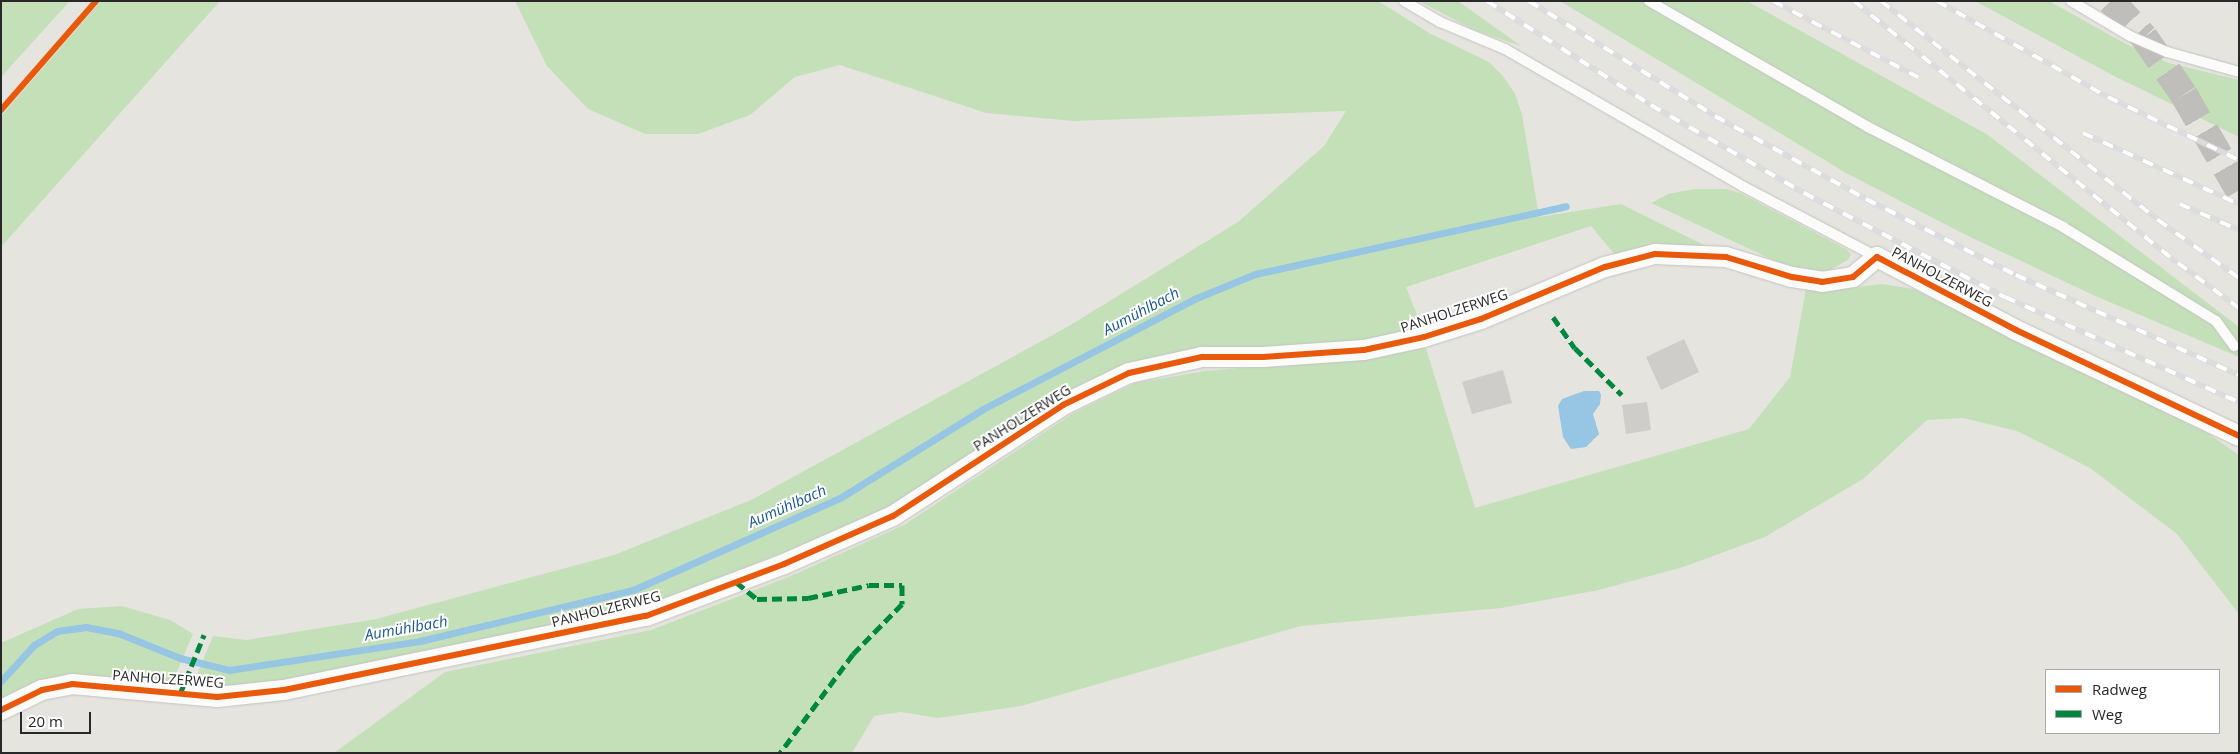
<!DOCTYPE html>
<html>
<head>
<meta charset="utf-8">
<style>
	body { margin:0 }
	#map { position:relative; width:2240px; height:754px; overflow:hidden; background:#e6e4de; font-family:"Open Sans",sans-serif }
	div>[style] { position:absolute }
	.green>* { inset:0; background:#c4e0b9 }
	.water>* { inset:0; background:#96c6e3 }
	.stream>* { height:7px; margin:-3.5px; padding:0 3.5px; transform-origin:3.5px; border-radius:3.5px; background:#96c6e3 }
	.building>* { inset:0; background:#cfcdc9 }
	.primary-tunnel>* { height:28px; margin-top:-14px; transform-origin:0; background:repeating-linear-gradient(90deg,#c0beba 0 28px,transparent 0 42px) }
	.roads { filter:drop-shadow(0 0 1px #c4c3c3) drop-shadow(0 0 1px #c4c3c3) }
	.lane>* { height:10px; margin:-5px; padding:0 5px; transform-origin:5px; border-radius:5px; background:#fbfbfa }
	.street>* { height:20px; margin:-10px; padding:0 10px; transform-origin:10px; border-radius:10px; background:#fbfbfa }
	.rail>* { height:5.5px; margin-top:-2.75px; transform-origin:0; background:repeating-linear-gradient(90deg,#fff 0 11px,#dddcdd 0 22px); box-sizing:border-box; border-block:1px solid #dddcdd }
	.quiet>* { height:5px; margin-top:-2.5px; transform-origin:0; background:repeating-linear-gradient(90deg,#00873e 0 10px,transparent 0 15px) }
	.cycleway>* { height:6px; margin:-3px; padding:0 3px; transform-origin:3px; border-radius:3px; background:#e8590c }
	span { translate:-50% -50%; white-space:nowrap; text-align:center; line-height:1.15; -webkit-text-stroke:4px #fff; paint-order:stroke }
	.street-label { font-size:14px; color:#282828 }
	.water-label { font-size:15px; color:#17568e; font-style:italic }
	.frame { position:absolute; inset:0; border:2px solid #282828; pointer-events:none }
	.legend { position:absolute; left:2045px; top:669px; width:175px; height:65px; box-sizing:border-box; background:#fff; border:1px solid #a9a9a9; margin:0; padding:6px 9px; list-style:none; font-size:15px; color:#282828 }
	.legend li { display:flex; align-items:center; gap:10px; height:25px }
	.legend b { width:25px; border:1px solid #a9a9a9 }
	.scale { position:absolute; left:20px; top:712px; width:71px; height:22px; box-sizing:border-box; border:2px solid #282828; border-top:0; padding-left:6px; font-size:15px; line-height:18px; white-space:nowrap; color:#282828; -webkit-text-stroke:4px #fff; paint-order:stroke }
</style>
</head>
<body>
<div id="map">
	<div class="green">
		<i style="clip-path:polygon(1px 1px,70px 1px,1px 77px)"></i>
		<i style="clip-path:polygon(101px 1px,220px 1px,1px 247px,1px 116px)"></i>
		<i style="clip-path:polygon(515px 1px,1378px 1px,1431px 34px,1489px 62px,1503px 76px,1515px 94px,1522px 114px,1539px 217px,1621px 204px,1708px 247px,1616px 256px,1591px 226px,1406px 287px,1423px 330px,1362px 344px,1264px 349px,1199px 347px,1125px 367px,890px 510px,644px 608px,282px 685px,200px 689px,197px 675px,213px 636px,247px 640px,376px 619px,614px 555px,751px 500px,1069px 326px,1238px 222px,1324px 146px,1346px 111px,1074px 121px,986px 113px,840px 65px,795px 77px,750px 115px,698px 134px,645px 134px,588px 109px,547px 66px)"></i>
		<i style="clip-path:polygon(1419px 1px,1458px 1px,1521px 46px,1474px 30px)"></i>
		<i style="clip-path:polygon(1560px 1px,1749px 2px,1988px 135px,2239px 327px,2239px 357px,2093px 295px,1964px 234px,1846px 173px)"></i>
		<i style="clip-path:polygon(1975px 1px,2049px 1px,2126px 44px,2169px 63px,2239px 80px,2239px 137px,2114px 76px)"></i>
		<i style="clip-path:polygon(1695px 189px,1727px 189px,1742px 194px,1846px 249px,1851px 254px,1849px 259px,1827px 272px,1784px 265px,1651px 203px,1668px 194px)"></i>
		<i style="clip-path:polygon(1882px 284px,1913px 289px,2089px 372px,2209px 434px,2239px 455px,2239px 614px,2177px 534px,2090px 468px,2017px 431px,1963px 418px,1927px 420px,1863px 479px,1765px 537px,1683px 567px,1599px 590px,1501px 608px,1301px 626px,1021px 706px,938px 718px,901px 712px,874px 716px,852px 753px,334px 753px,445px 672px,651px 630px,791px 576px,904px 525px,1072px 414px,1135px 383px,1205px 371px,1365px 358px,1425px 345px,1475px 508px,1749px 429px,1790px 377px,1806px 289px,1827px 291px)"></i>
		<i style="clip-path:polygon(122px 606px,170px 620px,193px 634px,174px 678px,163px 686px,124px 681px,1px 704px,1px 643px,78px 609px)"></i>
	</div>
	<div class="water">
		<i style="clip-path:polygon(1584px 391px,1599px 391px,1601px 395px,1600px 404px,1593px 414px,1599px 434px,1586px 447px,1571px 449px,1563px 437px,1558px 406px,1562px 399px)"></i>
	</div>
	<div class="stream">
		<i style="left:1px;top:681px;width:49px;rotate:-47.5deg"></i>
		<i style="left:34px;top:645px;width:27px;rotate:-31deg"></i>
		<i style="left:57px;top:631px;width:29px;rotate:-8deg"></i>
		<i style="left:86px;top:627px;width:33px;rotate:11deg"></i>
		<i style="left:118px;top:633px;width:67px;rotate:22deg"></i>
		<i style="left:180px;top:658px;width:50px;rotate:13.8deg"></i>
		<i style="left:229px;top:670px;width:193px;rotate:-8.6deg"></i>
		<i style="left:420px;top:641px;width:219px;rotate:-13.5deg"></i>
		<i style="left:633px;top:590px;width:227px;rotate:-24deg"></i>
		<i style="left:840px;top:498px;width:168px;rotate:-31.9deg"></i>
		<i style="left:983px;top:409px;width:238px;rotate:-27.5deg"></i>
		<i style="left:1194px;top:299px;width:66px;rotate:-22.3deg"></i>
		<i style="left:1255px;top:274px;width:318px;rotate:-12.3deg"></i>
	</div>
	<div class="building">
		<i style="clip-path:polygon(1684px 339px,1699px 372px,1661px 390px,1646px 357px)"></i>
		<i style="clip-path:polygon(1503px 370px,1512px 403px,1472px 414px,1462px 382px)"></i>
		<i style="clip-path:polygon(1647px 402px,1651px 430px,1626px 434px,1622px 405px)"></i>
	</div>
	<div class="primary-tunnel">
		<i style="left:2111px;top:1px;width:49px;rotate:47.5deg"></i>
		<i style="left:2144px;top:37px;width:70px;rotate:55.4deg"></i>
		<i style="left:2184px;top:95px;width:110px;rotate:59.9deg"></i>
	</div>
	<div class="roads">
		<div class="lane">
			<i style="left:1404px;top:1px;width:42px;rotate:30.3deg"></i>
			<i style="left:1440px;top:22px;width:70px;rotate:22.6deg"></i>
			<i style="left:1505px;top:49px;width:276px;rotate:30deg"></i>
			<i style="left:1744px;top:187px;width:150px;rotate:27.8deg"></i>
			<i style="left:1649px;top:1px;width:253px;rotate:29.9deg"></i>
			<i style="left:1868px;top:127px;width:219px;rotate:27.1deg"></i>
			<i style="left:2063px;top:227px;width:180px;rotate:31.6deg"></i>
			<i style="left:2216px;top:321px;width:31px;rotate:54deg"></i>
			<i style="left:2071px;top:1px;width:69px;rotate:30.7deg"></i>
			<i style="left:2130px;top:36px;width:40px;rotate:23.4deg"></i>
			<i style="left:2167px;top:52px;width:75px;rotate:15.5deg"></i>
		</div>
		<div class="street">
			<i style="left:1px;top:710px;width:46px;rotate:-26deg"></i>
			<i style="left:42px;top:690px;width:31px;rotate:-11deg"></i>
			<i style="left:72px;top:684px;width:146px;rotate:5.1deg"></i>
			<i style="left:217px;top:697px;width:67px;rotate:-6deg"></i>
			<i style="left:284px;top:690px;width:369px;rotate:-11.6deg"></i>
			<i style="left:646px;top:616px;width:147px;rotate:-20.6deg"></i>
			<i style="left:784px;top:564px;width:119px;rotate:-23.8deg"></i>
			<i style="left:893px;top:516px;width:203px;rotate:-33.1deg"></i>
			<i style="left:1063px;top:405px;width:73px;rotate:-25.9deg"></i>
			<i style="left:1129px;top:373px;width:75px;rotate:-12.4deg"></i>
			<i style="left:1202px;top:357px;width:61px"></i>
			<i style="left:1263px;top:357px;width:101px;rotate:-4deg"></i>
			<i style="left:1364px;top:350px;width:61px;rotate:-12.2deg"></i>
			<i style="left:1424px;top:337px;width:60px;rotate:-17.5deg"></i>
			<i style="left:1481px;top:319px;width:134px;rotate:-22.8deg"></i>
			<i style="left:1605px;top:267px;width:52px;rotate:-14.6deg"></i>
			<i style="left:1655px;top:254px;width:71px;rotate:2.4deg"></i>
			<i style="left:1726px;top:257px;width:69px;rotate:16.9deg"></i>
			<i style="left:1792px;top:277px;width:30px;rotate:9deg"></i>
			<i style="left:1822px;top:282px;width:31px;rotate:-9deg"></i>
			<i style="left:1853px;top:277px;width:31px;rotate:-40deg"></i>
			<i style="left:1877px;top:257px;width:157px;rotate:27.7deg"></i>
			<i style="left:2016px;top:330px;width:247px;rotate:25.4deg"></i>
		</div>
	</div>
	<div class="rail">
		<i style="left:1487px;top:1px;width:194px;rotate:32.4deg"></i>
		<i style="left:1651px;top:105px;width:177px;rotate:29.9deg"></i>
		<i style="left:1804px;top:193px;width:226px;rotate:27.4deg"></i>
		<i style="left:2005px;top:297px;width:256px;rotate:24.2deg"></i>
		<i style="left:1529px;top:1px;width:219px;rotate:31.7deg"></i>
		<i style="left:1715px;top:116px;width:172px;rotate:28.8deg"></i>
		<i style="left:1866px;top:199px;width:168px;rotate:26.9deg"></i>
		<i style="left:2016px;top:275px;width:244px;rotate:24.2deg"></i>
		<i style="left:1773px;top:1px;width:164px;rotate:27.7deg"></i>
		<i style="left:1854px;top:1px;width:417px;rotate:39deg"></i>
		<i style="left:2178px;top:263px;width:76px;rotate:36.4deg"></i>
		<i style="left:1881px;top:1px;width:353px;rotate:38.3deg"></i>
		<i style="left:2158px;top:220px;width:100px;rotate:35.6deg"></i>
		<i style="left:1937px;top:1px;width:196px;rotate:29.3deg"></i>
		<i style="left:2108px;top:97px;width:145px;rotate:25.7deg"></i>
		<i style="left:2083px;top:133px;width:171px;rotate:24.5deg"></i>
		<i style="left:2180px;top:204px;width:64px;rotate:23.8deg"></i>
	</div>
	<div class="quiet">
		<i style="left:1553px;top:317px;width:38px;rotate:55deg"></i>
		<i style="left:1575px;top:348px;width:66px;rotate:45deg"></i>
		<i style="left:736px;top:582px;width:27px;rotate:39deg"></i>
		<i style="left:757px;top:599px;width:51px;rotate:-1.1deg"></i>
		<i style="left:808px;top:598px;width:62px;rotate:-12deg"></i>
		<i style="left:869px;top:585px;width:33px"></i>
		<i style="left:902px;top:585px;width:19px;rotate:90deg"></i>
		<i style="left:902px;top:604px;width:70px;rotate:134.4deg"></i>
		<i style="left:853px;top:654px;width:123px;rotate:126.4deg"></i>
		<i style="left:180px;top:694px;width:64px;rotate:-67.9deg"></i>
	</div>
	<div class="cycleway">
		<i style="left:1px;top:110px;width:145px;rotate:-48.9deg"></i>
		<i style="left:1px;top:710px;width:46px;rotate:-26deg"></i>
		<i style="left:42px;top:690px;width:31px;rotate:-11deg"></i>
		<i style="left:72px;top:684px;width:146px;rotate:5.1deg"></i>
		<i style="left:217px;top:697px;width:67px;rotate:-6deg"></i>
		<i style="left:284px;top:690px;width:369px;rotate:-11.6deg"></i>
		<i style="left:646px;top:616px;width:147px;rotate:-20.6deg"></i>
		<i style="left:784px;top:564px;width:119px;rotate:-23.8deg"></i>
		<i style="left:893px;top:516px;width:203px;rotate:-33.1deg"></i>
		<i style="left:1063px;top:405px;width:73px;rotate:-25.9deg"></i>
		<i style="left:1129px;top:373px;width:75px;rotate:-12.4deg"></i>
		<i style="left:1202px;top:357px;width:61px"></i>
		<i style="left:1263px;top:357px;width:101px;rotate:-4deg"></i>
		<i style="left:1364px;top:350px;width:61px;rotate:-12.2deg"></i>
		<i style="left:1424px;top:337px;width:60px;rotate:-17.5deg"></i>
		<i style="left:1481px;top:319px;width:134px;rotate:-22.8deg"></i>
		<i style="left:1605px;top:267px;width:52px;rotate:-14.6deg"></i>
		<i style="left:1655px;top:254px;width:71px;rotate:2.4deg"></i>
		<i style="left:1726px;top:257px;width:69px;rotate:16.9deg"></i>
		<i style="left:1792px;top:277px;width:30px;rotate:9deg"></i>
		<i style="left:1822px;top:282px;width:31px;rotate:-9deg"></i>
		<i style="left:1853px;top:277px;width:31px;rotate:-40deg"></i>
		<i style="left:1877px;top:257px;width:157px;rotate:27.7deg"></i>
		<i style="left:2016px;top:330px;width:247px;rotate:25.4deg"></i>
	</div>
	<div class="street-label">
		<span style="left:1942px;top:277px;rotate:28deg">PANHOLZERWEG</span>
		<span style="left:1454px;top:311px;rotate:-18deg">PANHOLZERWEG</span>
		<span style="left:1022px;top:418px;rotate:-32deg">PANHOLZERWEG</span>
		<span style="left:606px;top:609px;rotate:-14deg">PANHOLZERWEG</span>
		<span style="left:168px;top:679px;rotate:4deg">PANHOLZERWEG</span>
	</div>
	<div class="water-label">
		<span style="left:1141px;top:311px;rotate:-28deg">Aumühlbach</span>
		<span style="left:787px;top:506px;rotate:-24deg">Aumühlbach</span>
		<span style="left:406px;top:628px;rotate:-10deg">Aumühlbach</span>
	</div>
	<div class="frame"></div>
	<ul class="legend">
	<li><b style="height:6px;background:#e8590c"></b>Radweg</li>
	<li><b style="height:6px;background:#00873e"></b>Weg</li>
	</ul>
	<div class="scale">20 m</div>
</div>
</body>
</html>
